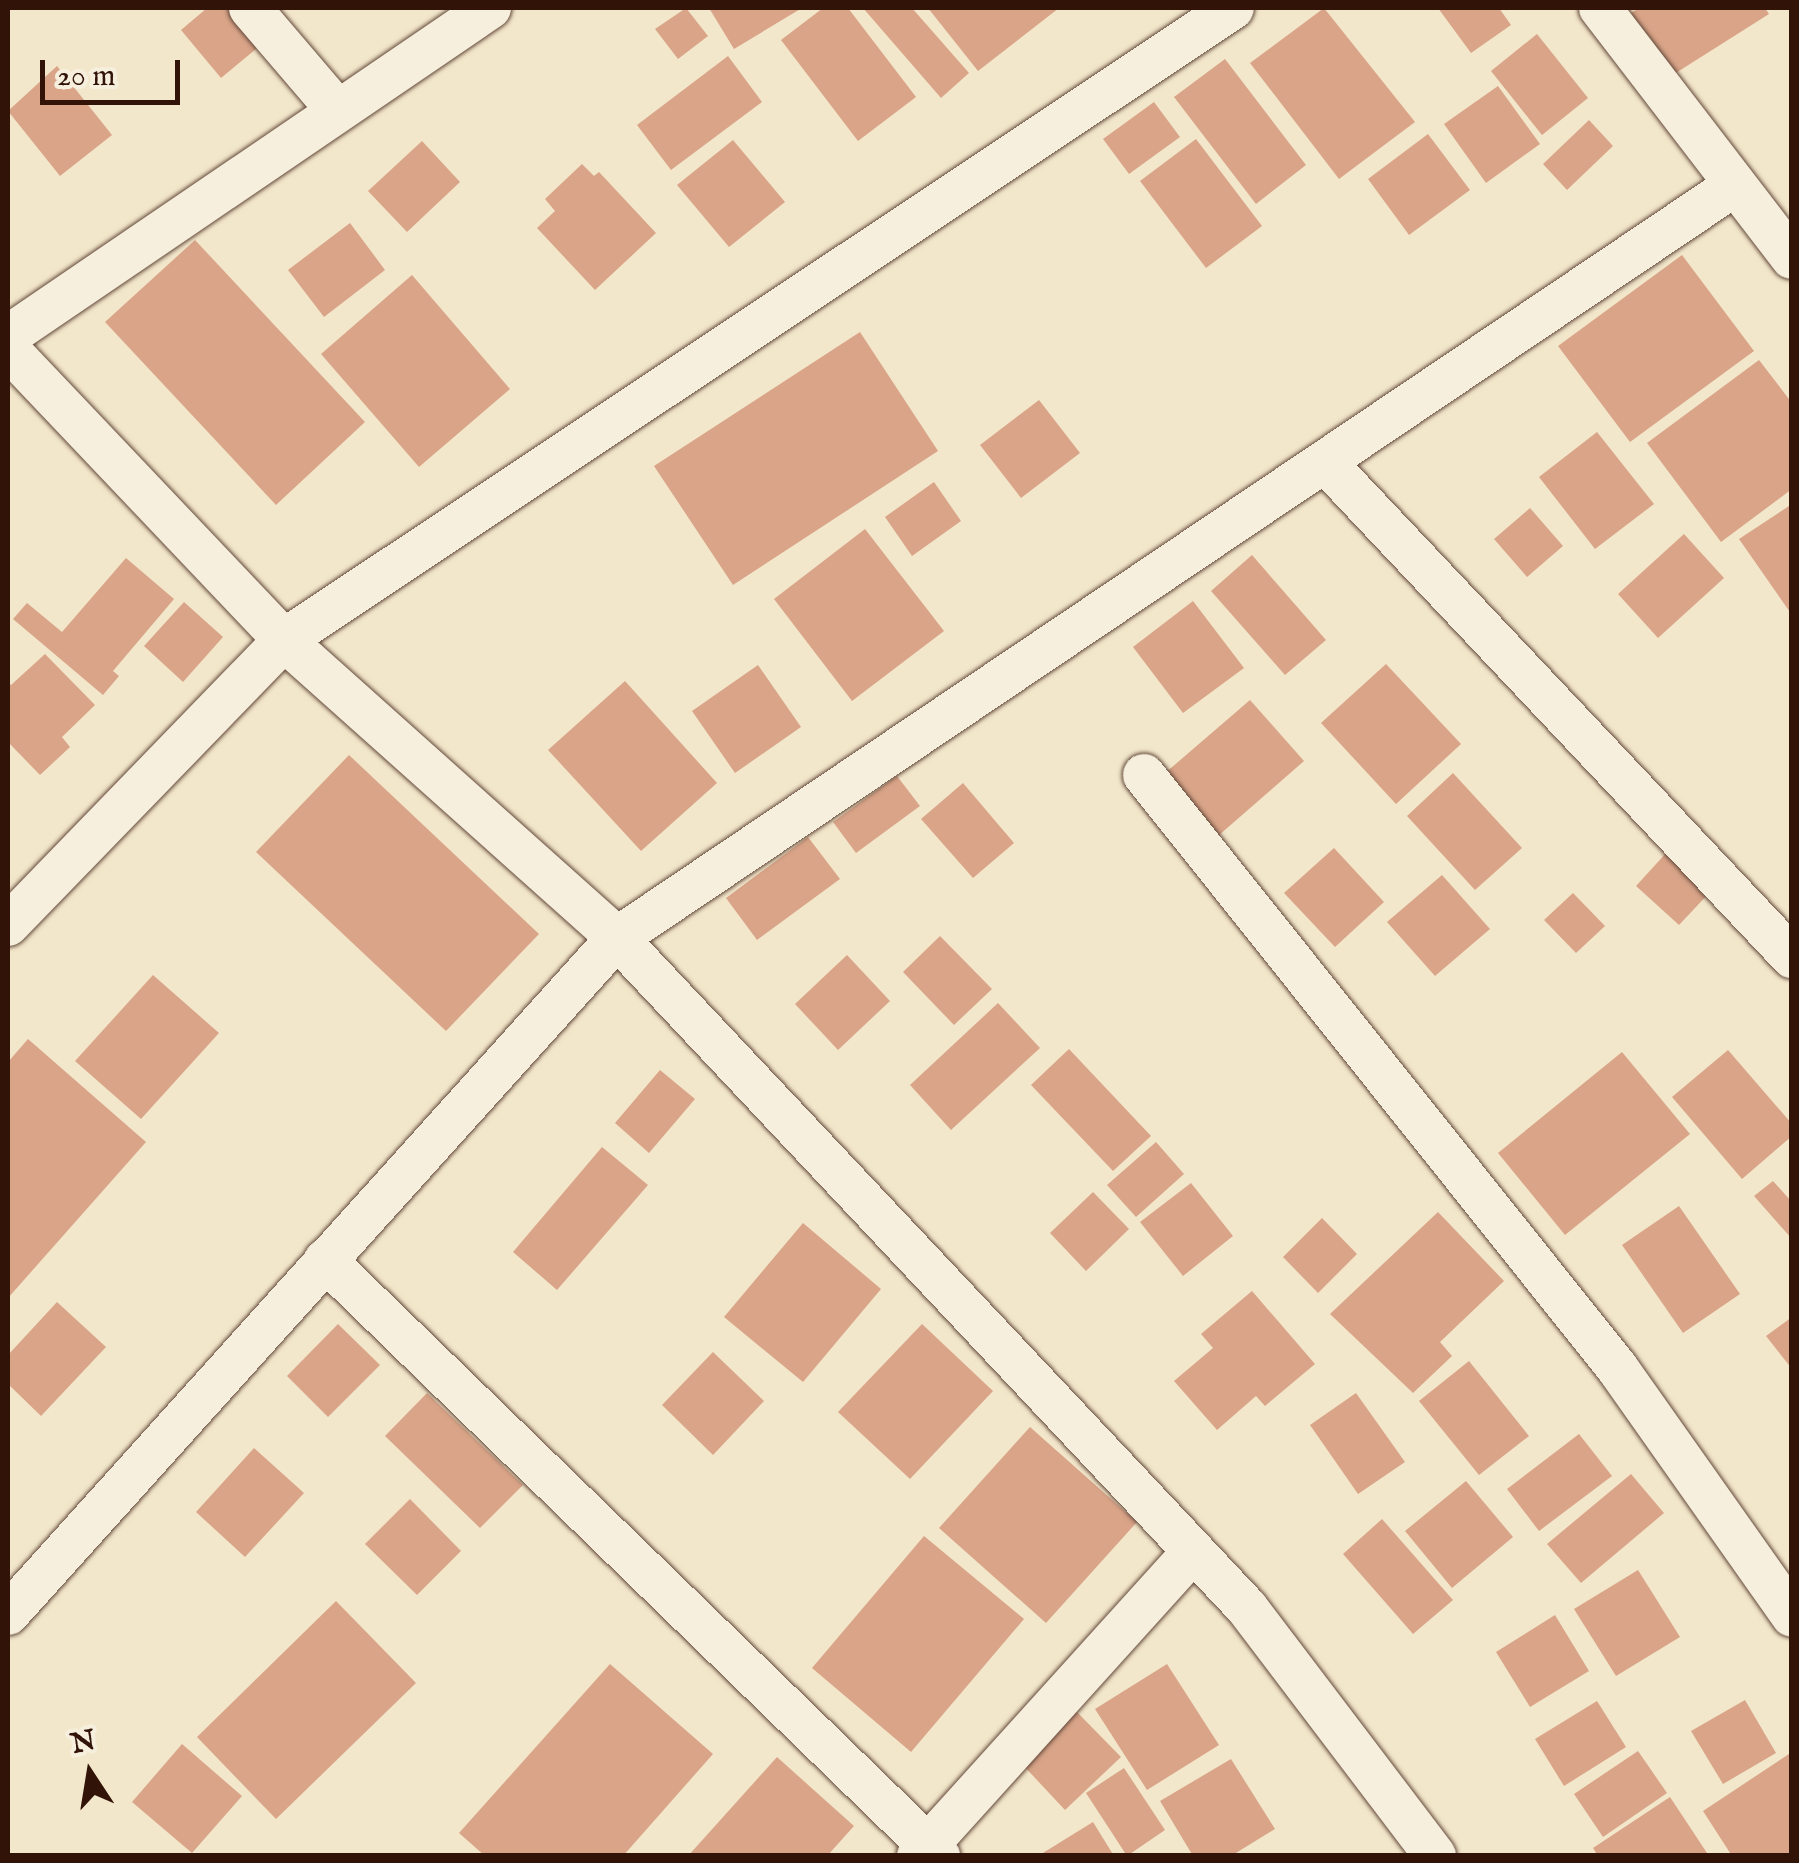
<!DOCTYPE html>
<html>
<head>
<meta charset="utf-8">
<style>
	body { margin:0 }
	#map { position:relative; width:1799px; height:1863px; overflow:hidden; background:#f3e7cb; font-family:"IM FELL English",serif }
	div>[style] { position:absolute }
	.building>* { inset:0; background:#d9a488 }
	.roads { filter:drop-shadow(0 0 2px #624839) drop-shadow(0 0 2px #624839) }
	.minor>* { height:42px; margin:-21px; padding:0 21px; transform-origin:21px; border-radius:21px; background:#f7efdd }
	span { translate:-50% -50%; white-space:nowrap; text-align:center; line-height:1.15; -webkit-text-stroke:8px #f7efdd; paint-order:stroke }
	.frame { position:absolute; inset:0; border:10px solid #311308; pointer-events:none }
	.north { position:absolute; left:40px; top:1723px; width:100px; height:100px; -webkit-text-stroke:8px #f7efdd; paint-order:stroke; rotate:348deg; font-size:28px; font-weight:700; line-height:40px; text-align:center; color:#311308 }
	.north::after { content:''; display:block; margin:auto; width:35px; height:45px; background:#311308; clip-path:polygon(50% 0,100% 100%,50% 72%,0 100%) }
	.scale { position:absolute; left:40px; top:60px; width:140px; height:45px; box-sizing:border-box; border:5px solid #311308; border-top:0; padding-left:12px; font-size:30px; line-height:35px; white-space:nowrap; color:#311308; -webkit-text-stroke:8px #f7efdd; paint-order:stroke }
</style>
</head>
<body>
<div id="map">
	<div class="building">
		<i style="clip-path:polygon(207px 8px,240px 8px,268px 39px,221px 78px,181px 30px)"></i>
		<i style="clip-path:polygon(686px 8px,708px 36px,678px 59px,655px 29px)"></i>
		<i style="clip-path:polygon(709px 8px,802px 8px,734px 49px)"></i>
		<i style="clip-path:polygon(823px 8px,848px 8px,916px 97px,858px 141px,781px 40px)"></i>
		<i style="clip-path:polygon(863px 8px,912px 8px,969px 73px,941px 98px)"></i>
		<i style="clip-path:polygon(928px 8px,1059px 8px,978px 71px)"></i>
		<i style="clip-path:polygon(1324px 8px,1415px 122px,1339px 179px,1250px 63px)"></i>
		<i style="clip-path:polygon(1438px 8px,1499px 8px,1511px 25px,1471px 53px)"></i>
		<i style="clip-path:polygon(1639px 8px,1765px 8px,1769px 14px,1671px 76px,1631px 13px)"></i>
		<i style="clip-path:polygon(1537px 34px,1588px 98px,1542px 135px,1491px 71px)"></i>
		<i style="clip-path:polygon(728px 56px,762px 102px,671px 170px,637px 125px)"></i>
		<i style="clip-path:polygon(1225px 59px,1306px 165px,1256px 204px,1174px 97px)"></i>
		<i style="clip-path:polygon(57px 66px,112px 135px,60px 176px,8px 111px)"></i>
		<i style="clip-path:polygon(1498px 86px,1540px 144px,1486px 183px,1444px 124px)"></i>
		<i style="clip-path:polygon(1154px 102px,1180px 137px,1129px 174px,1103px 139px)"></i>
		<i style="clip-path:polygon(1589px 120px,1613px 146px,1567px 190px,1543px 164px)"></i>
		<i style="clip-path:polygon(1428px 134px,1470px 190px,1409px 235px,1368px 179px)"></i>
		<i style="clip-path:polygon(1196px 139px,1262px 226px,1206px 268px,1140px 181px)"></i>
		<i style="clip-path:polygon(733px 140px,785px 202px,729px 247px,677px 185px)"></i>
		<i style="clip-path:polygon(422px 141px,460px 182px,407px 232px,368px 191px)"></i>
		<i style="clip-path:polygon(582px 164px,594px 176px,599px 172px,656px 233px,595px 290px,537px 228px,555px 211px,545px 199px)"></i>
		<i style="clip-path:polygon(350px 223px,385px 270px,324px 317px,288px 270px)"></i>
		<i style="clip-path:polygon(195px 240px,365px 422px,276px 505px,105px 322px)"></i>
		<i style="clip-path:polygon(1682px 255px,1754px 351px,1630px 442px,1558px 346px)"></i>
		<i style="clip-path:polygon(412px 275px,510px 389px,419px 467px,321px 354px)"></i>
		<i style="clip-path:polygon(860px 332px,938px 451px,733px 585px,654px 466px)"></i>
		<i style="clip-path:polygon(1759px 360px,1792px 403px,1792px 489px,1721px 542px,1647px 443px)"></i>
		<i style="clip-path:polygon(1039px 400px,1080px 453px,1021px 498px,980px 445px)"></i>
		<i style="clip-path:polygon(1597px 432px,1654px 504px,1595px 549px,1539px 477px)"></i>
		<i style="clip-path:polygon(934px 482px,961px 521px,912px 556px,885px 517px)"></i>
		<i style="clip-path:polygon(1792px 504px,1792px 615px,1739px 539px)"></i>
		<i style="clip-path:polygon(1530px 508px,1563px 546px,1527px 577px,1494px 539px)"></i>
		<i style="clip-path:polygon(865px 529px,944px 631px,852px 701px,774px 599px)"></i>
		<i style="clip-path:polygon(1684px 534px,1724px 578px,1658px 638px,1618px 594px)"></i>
		<i style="clip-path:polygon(1252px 555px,1326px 640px,1285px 675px,1211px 591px)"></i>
		<i style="clip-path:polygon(126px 558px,174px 599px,113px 671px,119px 676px,103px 695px,13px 619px,27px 603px,62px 632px)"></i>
		<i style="clip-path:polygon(1193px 601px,1244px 668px,1183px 713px,1133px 647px)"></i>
		<i style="clip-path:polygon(184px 602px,223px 637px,183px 682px,144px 646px)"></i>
		<i style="clip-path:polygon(45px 654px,95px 705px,62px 737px,70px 747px,40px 775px,8px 742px,8px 682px,11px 685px)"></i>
		<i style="clip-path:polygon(1386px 664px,1461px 744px,1396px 804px,1321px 723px)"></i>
		<i style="clip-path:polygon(758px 665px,801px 727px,735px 773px,692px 711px)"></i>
		<i style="clip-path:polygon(625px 681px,717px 783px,641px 851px,548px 750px)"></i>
		<i style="clip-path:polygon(1250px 700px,1304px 761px,1218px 836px,1164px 774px)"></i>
		<i style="clip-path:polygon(349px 755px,539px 934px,446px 1031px,256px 852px)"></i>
		<i style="clip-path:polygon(1453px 773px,1522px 848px,1475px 890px,1407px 816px)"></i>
		<i style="clip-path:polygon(897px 776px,920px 806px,856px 853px,833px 822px)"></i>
		<i style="clip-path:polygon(963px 783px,1014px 843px,973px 878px,921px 819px)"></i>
		<i style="clip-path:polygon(808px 837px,840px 879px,757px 940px,726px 898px)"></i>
		<i style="clip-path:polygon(1334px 848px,1384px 902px,1335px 947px,1284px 893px)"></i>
		<i style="clip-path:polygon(1667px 852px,1711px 891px,1679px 925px,1636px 886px)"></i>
		<i style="clip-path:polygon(1442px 875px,1490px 929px,1435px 976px,1387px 922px)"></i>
		<i style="clip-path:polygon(1573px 893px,1605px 926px,1576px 953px,1544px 920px)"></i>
		<i style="clip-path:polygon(940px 936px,992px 989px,954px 1025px,903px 972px)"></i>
		<i style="clip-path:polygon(847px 955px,890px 1001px,838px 1050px,795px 1004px)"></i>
		<i style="clip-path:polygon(153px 975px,219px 1033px,141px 1119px,75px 1061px)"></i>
		<i style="clip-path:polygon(998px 1003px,1040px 1048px,951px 1130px,910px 1085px)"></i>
		<i style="clip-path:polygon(28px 1039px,146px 1142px,8px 1298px,8px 1062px)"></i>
		<i style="clip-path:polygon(1069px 1049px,1151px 1136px,1113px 1171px,1031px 1085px)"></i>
		<i style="clip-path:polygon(1728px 1050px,1792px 1124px,1792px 1136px,1742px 1179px,1672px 1097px)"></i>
		<i style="clip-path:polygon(1622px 1052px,1690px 1134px,1565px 1235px,1498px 1153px)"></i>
		<i style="clip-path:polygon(660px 1070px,695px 1099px,649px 1153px,615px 1123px)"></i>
		<i style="clip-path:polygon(1156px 1142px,1184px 1174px,1136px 1217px,1107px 1185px)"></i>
		<i style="clip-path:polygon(602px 1147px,648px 1185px,557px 1290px,513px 1252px)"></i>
		<i style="clip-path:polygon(1773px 1181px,1792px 1202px,1792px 1239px,1754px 1196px)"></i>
		<i style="clip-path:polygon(1191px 1183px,1233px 1236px,1183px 1276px,1140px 1222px)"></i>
		<i style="clip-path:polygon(1093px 1192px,1129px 1229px,1086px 1271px,1050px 1233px)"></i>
		<i style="clip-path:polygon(1679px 1206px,1740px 1294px,1683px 1333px,1622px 1245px)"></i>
		<i style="clip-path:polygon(1438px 1212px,1504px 1281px,1440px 1342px,1452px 1356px,1413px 1393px,1330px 1314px)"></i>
		<i style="clip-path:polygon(1322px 1218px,1357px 1254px,1318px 1293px,1283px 1257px)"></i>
		<i style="clip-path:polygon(803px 1223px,881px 1289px,803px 1382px,724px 1317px)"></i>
		<i style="clip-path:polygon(1252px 1291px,1315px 1364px,1265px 1406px,1256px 1396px,1217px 1430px,1174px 1381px,1213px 1348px,1201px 1334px)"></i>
		<i style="clip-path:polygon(57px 1302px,106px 1347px,41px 1416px,8px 1384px,8px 1355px)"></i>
		<i style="clip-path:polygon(1792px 1317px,1792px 1369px,1766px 1336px)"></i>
		<i style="clip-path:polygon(338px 1324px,380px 1365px,328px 1417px,287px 1376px)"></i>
		<i style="clip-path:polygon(922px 1324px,993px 1391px,910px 1479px,838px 1412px)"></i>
		<i style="clip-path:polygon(713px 1352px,764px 1401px,713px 1455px,662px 1405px)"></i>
		<i style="clip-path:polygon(1469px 1361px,1529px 1436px,1479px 1475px,1419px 1401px)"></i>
		<i style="clip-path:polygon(427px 1393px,523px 1485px,480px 1528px,385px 1436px)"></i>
		<i style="clip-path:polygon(1356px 1393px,1405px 1462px,1358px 1494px,1310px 1425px)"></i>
		<i style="clip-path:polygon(1030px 1427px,1137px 1522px,1046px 1623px,939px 1528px)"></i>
		<i style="clip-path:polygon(1579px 1434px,1612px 1476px,1539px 1531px,1507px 1489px)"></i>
		<i style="clip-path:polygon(254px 1448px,304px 1493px,245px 1557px,196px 1512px)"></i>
		<i style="clip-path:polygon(1631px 1474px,1664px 1513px,1581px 1583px,1547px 1544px)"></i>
		<i style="clip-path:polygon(1466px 1481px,1513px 1537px,1452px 1588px,1405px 1531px)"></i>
		<i style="clip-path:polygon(410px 1499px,461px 1551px,417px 1595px,365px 1544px)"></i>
		<i style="clip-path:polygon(1382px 1519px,1453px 1600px,1413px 1634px,1343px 1554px)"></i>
		<i style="clip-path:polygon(924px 1536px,1024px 1619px,911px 1752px,812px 1668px)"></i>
		<i style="clip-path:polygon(1638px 1570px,1680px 1637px,1616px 1676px,1574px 1609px)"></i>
		<i style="clip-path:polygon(336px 1601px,416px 1683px,276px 1819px,197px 1737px)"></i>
		<i style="clip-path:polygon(1555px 1615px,1589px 1671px,1530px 1707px,1496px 1652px)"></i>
		<i style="clip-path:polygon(610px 1664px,713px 1754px,623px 1856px,485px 1856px,459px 1833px)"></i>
		<i style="clip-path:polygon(1167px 1664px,1219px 1745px,1147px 1790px,1095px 1709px)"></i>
		<i style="clip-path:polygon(1745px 1700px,1776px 1753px,1723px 1784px,1691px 1731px)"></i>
		<i style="clip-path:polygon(1597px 1701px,1626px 1747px,1564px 1786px,1535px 1739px)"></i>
		<i style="clip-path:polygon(1076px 1711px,1121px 1757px,1065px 1810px,1021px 1763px)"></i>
		<i style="clip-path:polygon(182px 1744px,242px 1796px,192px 1853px,132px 1802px)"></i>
		<i style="clip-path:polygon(1638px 1751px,1667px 1793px,1603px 1837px,1574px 1794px)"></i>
		<i style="clip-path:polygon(1792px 1752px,1792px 1856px,1732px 1856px,1703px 1811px)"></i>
		<i style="clip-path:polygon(777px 1757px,854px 1826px,827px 1856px,688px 1856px)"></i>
		<i style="clip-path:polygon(1231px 1759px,1275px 1829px,1231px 1856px,1193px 1856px,1160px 1801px)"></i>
		<i style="clip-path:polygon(1124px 1768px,1165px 1830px,1127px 1856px,1086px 1793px)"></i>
		<i style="clip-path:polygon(1670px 1797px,1709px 1856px,1598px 1856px,1593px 1848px)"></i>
		<i style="clip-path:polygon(1093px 1822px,1114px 1856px,1038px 1856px)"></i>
	</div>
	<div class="roads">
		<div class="minor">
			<i style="left:250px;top:8px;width:135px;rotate:49.5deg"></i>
			<i style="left:1600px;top:8px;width:315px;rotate:52.5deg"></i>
			<i style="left:8px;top:336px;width:583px;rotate:-34.24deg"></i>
			<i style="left:8px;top:349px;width:401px;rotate:46.5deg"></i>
			<i style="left:284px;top:640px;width:447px;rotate:41.8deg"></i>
			<i style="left:617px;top:938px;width:920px;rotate:46.76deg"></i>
			<i style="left:1247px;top:1608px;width:311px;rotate:52.8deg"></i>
			<i style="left:1325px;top:462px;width:681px;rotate:46.67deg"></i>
			<i style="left:1144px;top:775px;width:760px;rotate:51.41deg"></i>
			<i style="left:1618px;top:1369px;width:302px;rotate:54.8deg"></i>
			<i style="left:8px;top:925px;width:397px;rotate:-45.9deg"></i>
			<i style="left:284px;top:640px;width:1140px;rotate:-33.66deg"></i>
			<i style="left:325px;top:1260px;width:856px;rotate:44.15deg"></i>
			<i style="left:8px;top:1614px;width:910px;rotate:-47.98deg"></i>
			<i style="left:617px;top:938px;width:1348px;rotate:-33.96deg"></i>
			<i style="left:918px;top:1856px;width:411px;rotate:-47.9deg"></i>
		</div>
	</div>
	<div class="frame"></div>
	<div class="north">N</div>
	<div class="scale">20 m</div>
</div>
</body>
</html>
